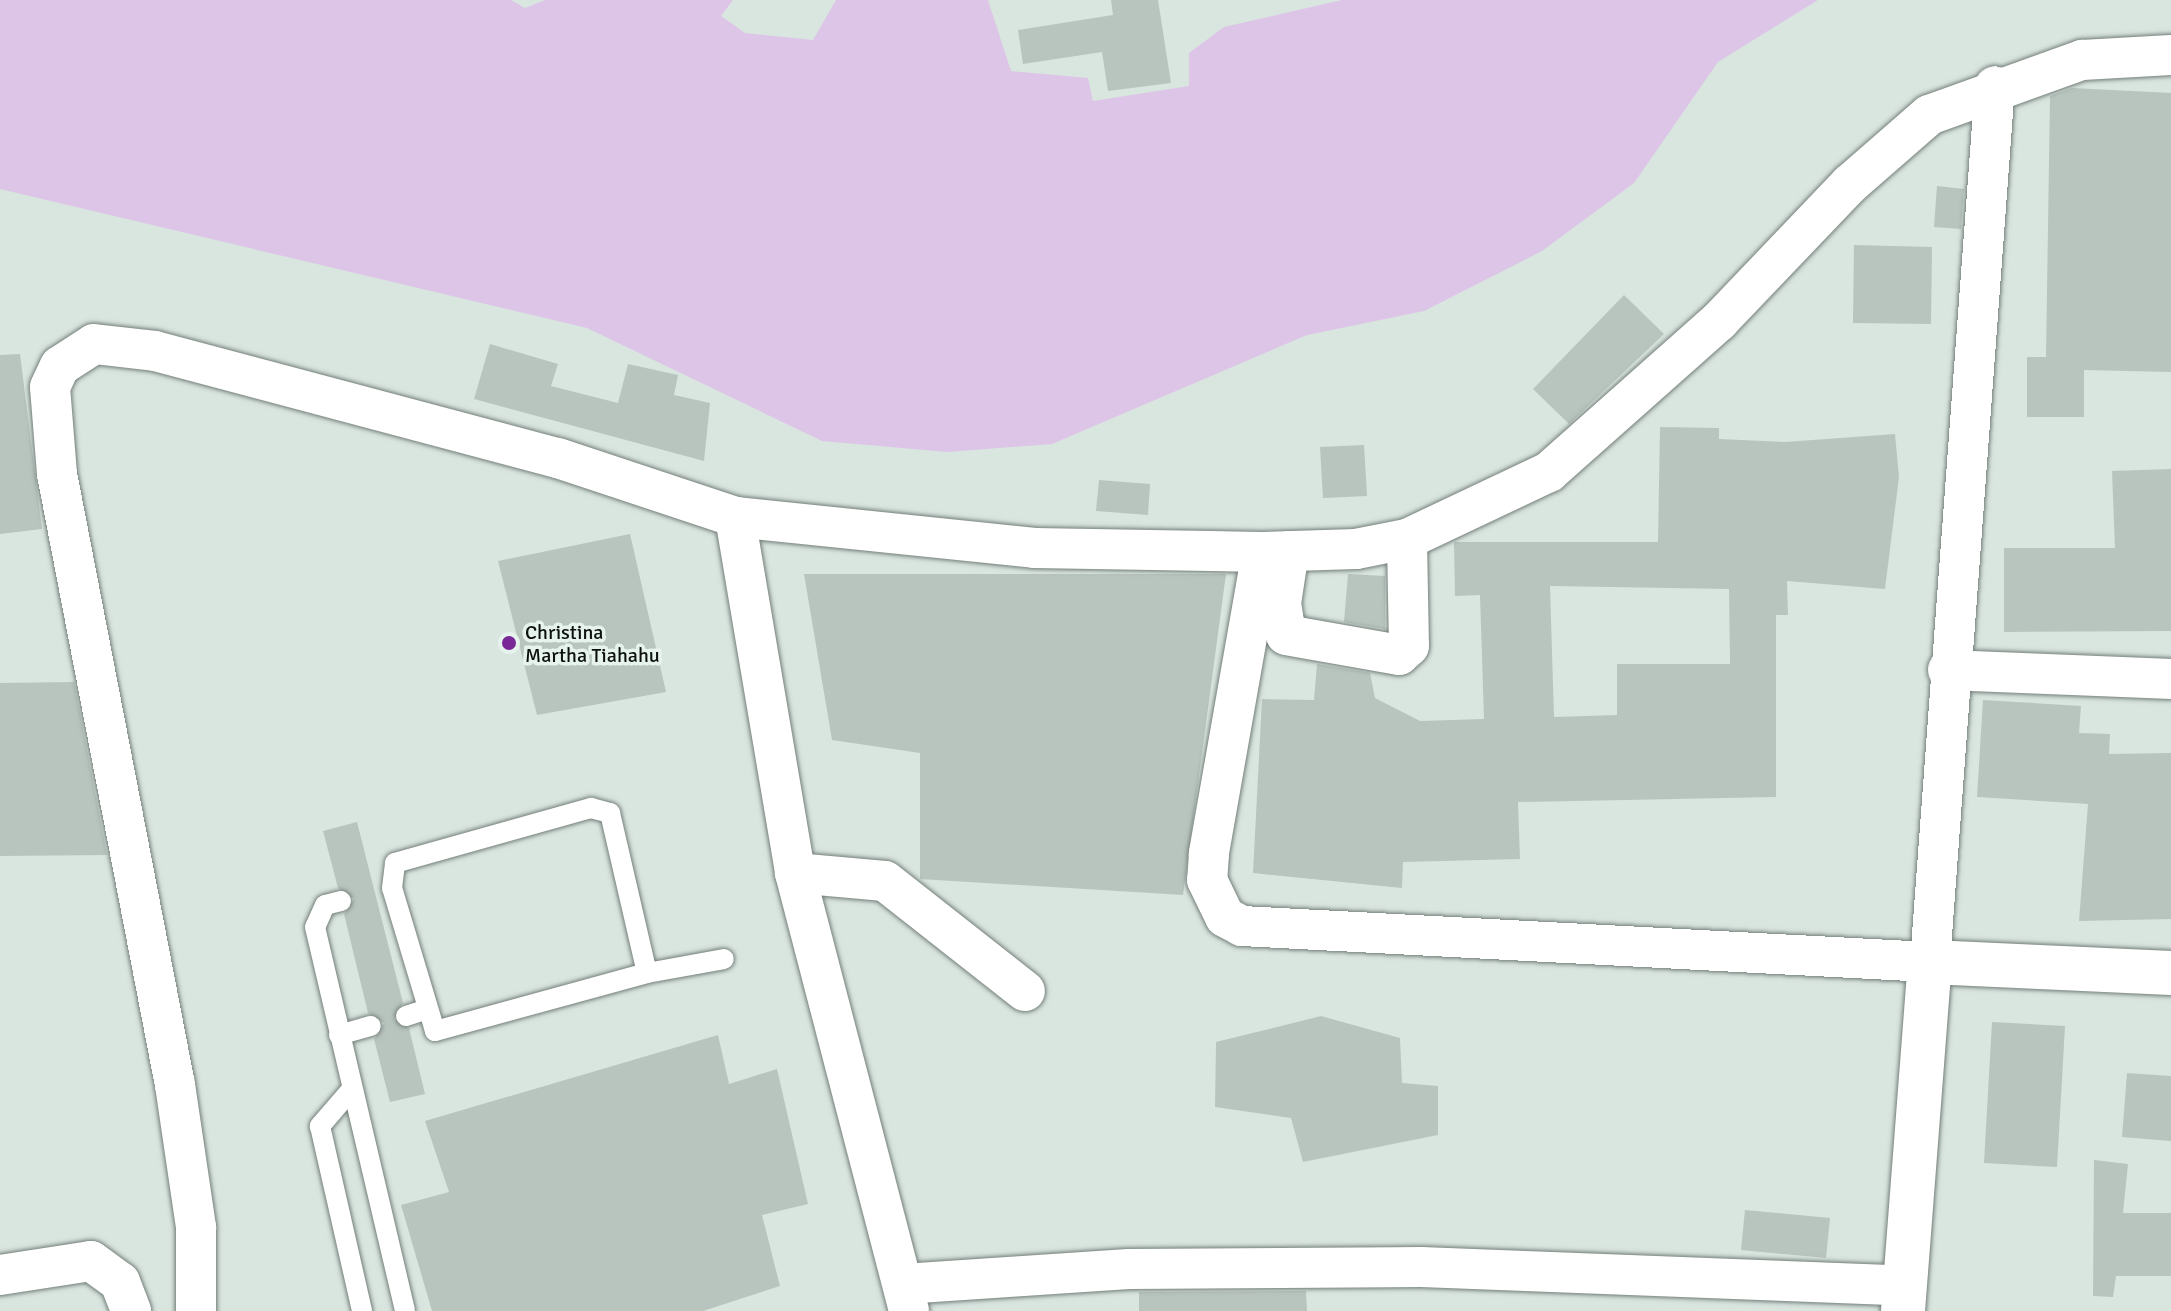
<!DOCTYPE html>
<html>
<head>
<meta charset="utf-8">
<style>
	body { margin:0 }
	#map { position:relative; width:2171px; height:1311px; overflow:hidden; background:#d9e5df; font-family:Signika,sans-serif }
	div>[style] { position:absolute }
	.green>* { inset:0; background:#ddc5e8 }
	.building>* { inset:0; background:#b8c5be }
	.roads { filter:drop-shadow(0 0 2px #747f79) drop-shadow(0 0 2px #747f79) }
	.service>* { height:20px; margin:-10px; padding:0 10px; transform-origin:10px; border-radius:10px; background:#fff }
	.minor>* { height:40px; margin:-20px; padding:0 20px; transform-origin:20px; border-radius:20px; background:#fff }
	.tertiary>* { height:44px; margin:-22px; padding:0 22px; transform-origin:22px; border-radius:22px; background:#fff }
	.dots>* { width:22px; height:22px; translate:-50% -50%; box-sizing:border-box; border:4px solid #e6f3ec; border-radius:50% }
	span { translate:-50% -50%; white-space:nowrap; text-align:center; line-height:1.15; -webkit-text-stroke:7px #e6f3ec; paint-order:stroke }
	.poi-label { font-size:20px; color:#0d110f }
	.left { translate:0 -50%; text-align:left }
</style>
</head>
<body>
<div id="map">
	<div class="green">
		<i style="clip-path:polygon(0 0,511px 0,525px 8px,545px 0,733px 0,721px 16px,745px 33px,813px 40px,836px 0,988px 0,1011px 71px,1088px 78px,1093px 101px,1189px 86px,1189px 53px,1224px 27px,1342px 0,1818px 0,1718px 62px,1634px 183px,1542px 251px,1424px 311px,1307px 335px,1052px 444px,948px 452px,822px 441px,587px 328px,0 189px)"></i>
	</div>
	<div class="building">
		<i style="clip-path:polygon(1111px 0,1158px 0,1171px 83px,1108px 91px,1102px 52px,1023px 64px,1018px 30px,1113px 15px)"></i>
		<i style="clip-path:polygon(2072px 88px,2171px 93px,2171px 372px,2084px 370px,2084px 417px,2027px 417px,2027px 357px,2046px 357px,2050px 96px)"></i>
		<i style="clip-path:polygon(1937px 186px,1964px 189px,1961px 229px,1934px 227px)"></i>
		<i style="clip-path:polygon(1854px 245px,1932px 247px,1931px 324px,1853px 323px)"></i>
		<i style="clip-path:polygon(1624px 295px,1664px 334px,1569px 424px,1533px 389px)"></i>
		<i style="clip-path:polygon(490px 344px,558px 364px,551px 386px,618px 403px,628px 364px,678px 375px,674px 395px,710px 403px,704px 461px,474px 399px)"></i>
		<i style="clip-path:polygon(20px 354px,42px 529px,0 534px,0 355px)"></i>
		<i style="clip-path:polygon(evenodd,1660px 427px,1719px 428px,1719px 439px,1785px 442px,1895px 434px,1899px 477px,1885px 589px,1787px 581px,1788px 615px,1776px 615px,1776px 797px,1518px 802px,1520px 859px,1403px 862px,1402px 888px,1253px 873px,1262px 699px,1314px 700px,1317px 664px,1370px 673px,1375px 698px,1420px 721px,1484px 719px,1480px 595px,1455px 596px,1454px 542px,1658px 542px,1660px 427px,1550px 586px,1729px 589px,1730px 664px,1617px 664px,1617px 715px,1554px 717px,1550px 586px)"></i>
		<i style="clip-path:polygon(1364px 445px,1367px 496px,1323px 498px,1320px 447px)"></i>
		<i style="clip-path:polygon(2171px 469px,2171px 631px,2004px 632px,2004px 548px,2115px 548px,2112px 471px)"></i>
		<i style="clip-path:polygon(1099px 480px,1150px 484px,1148px 515px,1096px 511px)"></i>
		<i style="clip-path:polygon(630px 534px,666px 692px,537px 715px,498px 561px)"></i>
		<i style="clip-path:polygon(804px 574px,1226px 574px,1183px 895px,920px 879px,920px 753px,832px 740px)"></i>
		<i style="clip-path:polygon(1348px 574px,1385px 576px,1385px 629px,1344px 622px)"></i>
		<i style="clip-path:polygon(74px 682px,107px 855px,0 856px,0 683px)"></i>
		<i style="clip-path:polygon(1983px 700px,2081px 706px,2079px 733px,2110px 734px,2109px 754px,2171px 753px,2171px 919px,2079px 921px,2088px 804px,1977px 797px)"></i>
		<i style="clip-path:polygon(357px 822px,403px 1003px,394px 1019px,409px 1028px,425px 1094px,390px 1102px,374px 1039px,384px 1023px,368px 1013px,344px 914px,354px 899px,338px 888px,323px 831px)"></i>
		<i style="clip-path:polygon(1321px 1016px,1400px 1038px,1402px 1083px,1438px 1086px,1438px 1135px,1303px 1162px,1291px 1118px,1215px 1107px,1216px 1042px)"></i>
		<i style="clip-path:polygon(1992px 1022px,2065px 1026px,2057px 1167px,1984px 1163px)"></i>
		<i style="clip-path:polygon(718px 1035px,729px 1084px,777px 1069px,808px 1204px,762px 1215px,780px 1286px,703px 1311px,432px 1311px,401px 1205px,449px 1192px,425px 1121px)"></i>
		<i style="clip-path:polygon(2127px 1073px,2171px 1076px,2171px 1141px,2122px 1137px)"></i>
		<i style="clip-path:polygon(2094px 1160px,2128px 1164px,2123px 1213px,2171px 1213px,2171px 1276px,2116px 1276px,2113px 1297px,2093px 1296px)"></i>
		<i style="clip-path:polygon(1745px 1210px,1830px 1218px,1826px 1258px,1741px 1250px)"></i>
		<i style="clip-path:polygon(1306px 1291px,1307px 1311px,1139px 1311px,1139px 1292px)"></i>
	</div>
	<div class="roads">
		<div class="service">
			<i style="left:591px;top:808px;width:20px;rotate:15deg"></i>
			<i style="left:610px;top:813px;width:164px;rotate:77deg"></i>
			<i style="left:647px;top:973px;width:220px;rotate:164.7deg"></i>
			<i style="left:435px;top:1031px;width:149px;rotate:-106.7deg"></i>
			<i style="left:392px;top:888px;width:25px;rotate:-83deg"></i>
			<i style="left:395px;top:863px;width:204px;rotate:-15.7deg"></i>
			<i style="left:341px;top:901px;width:16px;rotate:166deg"></i>
			<i style="left:325px;top:905px;width:24px;rotate:114deg"></i>
			<i style="left:315px;top:927px;width:394px;rotate:76.8deg"></i>
			<i style="left:647px;top:973px;width:78px;rotate:-10.3deg"></i>
			<i style="left:406px;top:1016px;width:22px;rotate:-18deg"></i>
			<i style="left:339px;top:1035px;width:33px;rotate:-16deg"></i>
			<i style="left:351px;top:1090px;width:48px;rotate:130.7deg"></i>
			<i style="left:320px;top:1126px;width:190px;rotate:77.2deg"></i>
		</div>
		<div class="minor">
			<i style="left:735px;top:517px;width:301px;rotate:5.9deg"></i>
			<i style="left:1034px;top:548px;width:228px;rotate:1deg"></i>
			<i style="left:1262px;top:552px;width:94px;rotate:-1.8deg"></i>
			<i style="left:1356px;top:549px;width:52px;rotate:-11.1deg"></i>
			<i style="left:1407px;top:539px;width:157px;rotate:-25.3deg"></i>
			<i style="left:1549px;top:472px;width:227px;rotate:-41.6deg"></i>
			<i style="left:1719px;top:321px;width:190px;rotate:-46.3deg"></i>
			<i style="left:1850px;top:184px;width:105px;rotate:-41.1deg"></i>
			<i style="left:1929px;top:115px;width:163px;rotate:-19.8deg"></i>
			<i style="left:2082px;top:60px;width:89px;rotate:-3.2deg"></i>
			<i style="left:1289px;top:551px;width:53px;rotate:98.7deg"></i>
			<i style="left:1281px;top:603px;width:32px;rotate:81deg"></i>
			<i style="left:1286px;top:635px;width:115px;rotate:10deg"></i>
			<i style="left:1399px;top:655px;width:13px;rotate:-42deg"></i>
			<i style="left:1409px;top:646px;width:107px;rotate:-91.1deg"></i>
			<i style="left:1262px;top:552px;width:307px;rotate:100deg"></i>
			<i style="left:1209px;top:854px;width:26px;rotate:94deg"></i>
			<i style="left:1207px;top:880px;width:41px;rotate:64.1deg"></i>
			<i style="left:1225px;top:917px;width:19px;rotate:28deg"></i>
			<i style="left:1242px;top:926px;width:689px;rotate:3deg"></i>
			<i style="left:1930px;top:962px;width:878px;rotate:-85.76deg"></i>
			<i style="left:1948px;top:670px;width:223px;rotate:2.3deg"></i>
			<i style="left:795px;top:873px;width:90px;rotate:5.1deg"></i>
			<i style="left:885px;top:881px;width:178px;rotate:38.2deg"></i>
			<i style="left:0;top:1275px;width:92px;rotate:-8.7deg"></i>
			<i style="left:91px;top:1261px;width:36px;rotate:36deg"></i>
			<i style="left:120px;top:1282px;width:31px;rotate:69deg"></i>
			<i style="left:903px;top:1284px;width:226px;rotate:-3.8deg"></i>
			<i style="left:1129px;top:1269px;width:292px;rotate:-0.4deg"></i>
			<i style="left:1421px;top:1267px;width:484px;rotate:2.2deg"></i>
			<i style="left:196px;top:1311px;width:84px;rotate:-90deg"></i>
			<i style="left:196px;top:1227px;width:144px;rotate:-98.4deg"></i>
			<i style="left:175px;top:1085px;width:622px;rotate:-100.93deg"></i>
			<i style="left:57px;top:474px;width:87px;rotate:-94.6deg"></i>
			<i style="left:50px;top:387px;width:23px;rotate:-65deg"></i>
			<i style="left:60px;top:366px;width:40px;rotate:-32.9deg"></i>
			<i style="left:94px;top:344px;width:61px;rotate:6.5deg"></i>
			<i style="left:155px;top:351px;width:417px;rotate:14.9deg"></i>
			<i style="left:558px;top:458px;width:187px;rotate:18.4deg"></i>
			<i style="left:735px;top:517px;width:361px;rotate:80.4deg"></i>
			<i style="left:795px;top:873px;width:453px;rotate:75.4deg"></i>
		</div>
		<div class="tertiary">
			<i style="left:1903px;top:1311px;width:350px;rotate:-85.6deg"></i>
			<i style="left:1930px;top:962px;width:241px;rotate:2.6deg"></i>
		</div>
	</div>
	<div class="dots">
		<i style="left:509px;top:643px;background:#7a2797"></i>
	</div>
	<div class="poi-label">
		<span class="left" style="left:525px;top:644px">Christina<br>Martha Tiahahu</span>
	</div>
</div>
</body>
</html>
